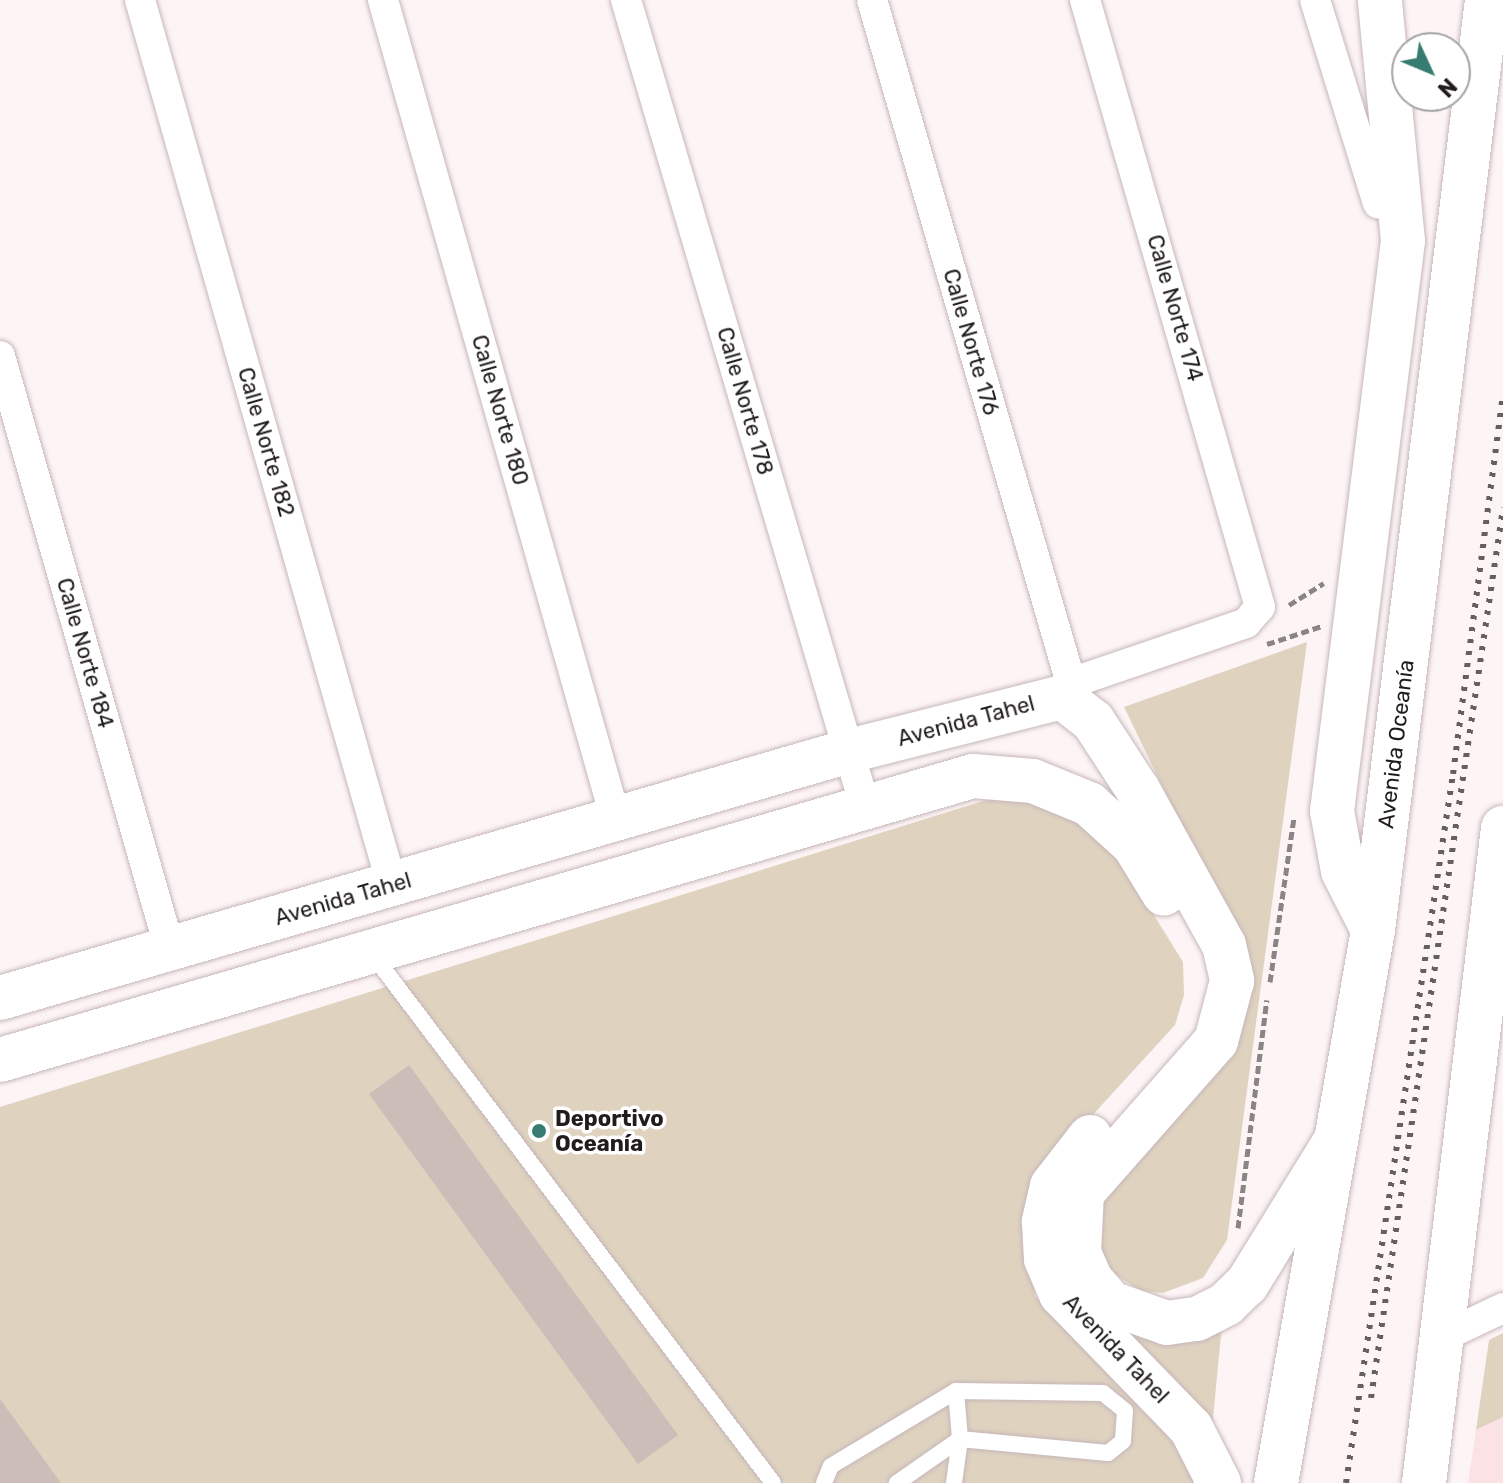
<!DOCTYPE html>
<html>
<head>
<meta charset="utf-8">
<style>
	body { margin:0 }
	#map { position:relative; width:1503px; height:1483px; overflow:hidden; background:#fdf4f5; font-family:Rubik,sans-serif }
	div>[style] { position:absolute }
	.built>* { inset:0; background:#fbe3e5 }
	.green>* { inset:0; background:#dfd3c0 }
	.building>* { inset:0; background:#cbbdb7 }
	.path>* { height:5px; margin-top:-2.5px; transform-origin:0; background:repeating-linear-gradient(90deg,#8b8485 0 8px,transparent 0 12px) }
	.roads { filter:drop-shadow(0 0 2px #c6b7b8) drop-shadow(0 0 2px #c6b7b8) }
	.lane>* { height:16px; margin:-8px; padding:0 8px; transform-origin:8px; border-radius:8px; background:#fff }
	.street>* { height:30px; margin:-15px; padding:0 15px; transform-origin:15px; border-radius:15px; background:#fff }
	.secondary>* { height:44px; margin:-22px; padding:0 22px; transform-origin:22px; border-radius:22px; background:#fff }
	.highway>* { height:44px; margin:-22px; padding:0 22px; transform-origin:22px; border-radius:22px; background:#fff }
	.rail>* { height:6px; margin-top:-3px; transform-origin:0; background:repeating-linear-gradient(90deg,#665f60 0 4px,transparent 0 12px) }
	.dots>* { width:22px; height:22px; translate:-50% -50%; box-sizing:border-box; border:4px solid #fff; border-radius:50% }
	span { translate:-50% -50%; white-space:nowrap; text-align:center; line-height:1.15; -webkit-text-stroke:7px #fff; paint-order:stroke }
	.street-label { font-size:22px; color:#211c1c }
	.poi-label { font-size:22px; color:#211c1c; font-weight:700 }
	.left { translate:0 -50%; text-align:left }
	.north { position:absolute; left:1391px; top:32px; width:80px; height:80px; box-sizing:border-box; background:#fff; border:2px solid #a6a4a4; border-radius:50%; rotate:134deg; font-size:22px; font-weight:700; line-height:32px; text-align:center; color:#211c1c }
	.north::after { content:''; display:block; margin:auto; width:28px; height:36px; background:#377c70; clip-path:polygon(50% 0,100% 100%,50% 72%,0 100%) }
</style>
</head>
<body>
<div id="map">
	<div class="built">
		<i style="clip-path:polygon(1503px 1417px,1503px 1483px,1468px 1483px,1476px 1430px)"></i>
	</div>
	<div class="green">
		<i style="clip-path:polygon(1307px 642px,1227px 1240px,1203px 1278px,1163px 1293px,1141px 1291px,1105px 1268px,1091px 1206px,1247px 962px,1124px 707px)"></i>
		<i style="clip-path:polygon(996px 797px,1031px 797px,1077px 815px,1113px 849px,1183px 962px,1184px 995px,1175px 1025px,1057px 1154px,1029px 1217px,1035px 1296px,1169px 1424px,1194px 1483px,0 1483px,0 1107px)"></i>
		<i style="clip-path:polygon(1223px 1314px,1211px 1439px,1099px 1317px)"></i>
		<i style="clip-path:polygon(1503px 1333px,1503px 1417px,1476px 1430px,1489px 1340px)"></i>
	</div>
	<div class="building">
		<i style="clip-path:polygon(409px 1065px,678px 1435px,638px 1464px,369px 1094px)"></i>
		<i style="clip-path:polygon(0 1399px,61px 1483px,0 1483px)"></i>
	</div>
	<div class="path">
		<i style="left:1289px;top:605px;width:41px;rotate:-32.2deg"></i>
		<i style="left:1267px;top:644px;width:58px;rotate:-18.1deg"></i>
		<i style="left:1270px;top:982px;width:166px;rotate:-81.7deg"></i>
		<i style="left:1238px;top:1228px;width:230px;rotate:-82.8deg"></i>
	</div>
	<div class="roads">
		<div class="lane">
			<i style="left:373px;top:955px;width:662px;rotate:52.85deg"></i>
			<i style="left:824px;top:1483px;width:18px;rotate:-68deg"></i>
			<i style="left:831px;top:1466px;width:146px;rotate:-31deg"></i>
			<i style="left:956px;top:1391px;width:147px;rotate:0.8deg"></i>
			<i style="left:1103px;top:1393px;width:28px;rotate:39deg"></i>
			<i style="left:1125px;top:1411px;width:30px;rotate:94deg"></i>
			<i style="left:1123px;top:1441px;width:19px;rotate:141deg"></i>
			<i style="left:1108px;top:1453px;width:149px;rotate:-174.6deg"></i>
			<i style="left:960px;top:1439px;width:77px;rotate:145.1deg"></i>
			<i style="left:954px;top:1483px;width:44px;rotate:-82.2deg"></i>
			<i style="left:960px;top:1439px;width:48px;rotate:-94.8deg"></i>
		</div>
		<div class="street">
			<i style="left:140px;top:0;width:920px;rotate:74.11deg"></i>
			<i style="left:383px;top:0;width:852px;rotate:74.14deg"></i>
			<i style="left:626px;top:0;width:838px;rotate:73.49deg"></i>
			<i style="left:872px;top:0;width:711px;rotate:73.76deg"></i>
			<i style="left:1315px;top:0;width:213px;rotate:72.8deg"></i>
			<i style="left:0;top:356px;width:618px;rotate:74.03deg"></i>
			<i style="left:1071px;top:683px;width:185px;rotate:-18.9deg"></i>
			<i style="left:1246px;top:623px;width:21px;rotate:-49deg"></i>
			<i style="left:1260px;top:607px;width:632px;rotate:-106.08deg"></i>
			<i style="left:1444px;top:1336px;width:65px;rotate:-25.4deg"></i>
		</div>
		<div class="secondary">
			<i style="left:0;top:998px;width:884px;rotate:-16.22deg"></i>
			<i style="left:849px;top:751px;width:220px;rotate:-14.2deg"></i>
			<i style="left:1062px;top:697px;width:39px;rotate:38deg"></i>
			<i style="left:1093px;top:721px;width:82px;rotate:56.9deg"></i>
			<i style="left:1138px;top:790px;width:177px;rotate:61deg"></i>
			<i style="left:1224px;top:945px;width:37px;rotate:77deg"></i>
			<i style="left:1232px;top:981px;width:62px;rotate:104.9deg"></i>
			<i style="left:1216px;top:1041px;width:203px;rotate:131.4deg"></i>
			<i style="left:1082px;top:1193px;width:60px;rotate:92.9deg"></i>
			<i style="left:1079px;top:1253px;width:30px;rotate:66deg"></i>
			<i style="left:1091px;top:1280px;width:30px;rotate:49deg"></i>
			<i style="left:1111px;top:1303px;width:59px;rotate:19.7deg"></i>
			<i style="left:1167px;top:1323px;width:30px;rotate:-8deg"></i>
			<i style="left:1197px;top:1319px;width:33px;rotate:-27deg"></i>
			<i style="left:1226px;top:1304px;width:29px;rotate:-44deg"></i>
			<i style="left:1247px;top:1284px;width:169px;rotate:-58.3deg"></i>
			<i style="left:0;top:1060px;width:1014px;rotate:-16.27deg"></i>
			<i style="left:973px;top:776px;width:60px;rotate:4.8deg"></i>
			<i style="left:1033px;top:781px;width:61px;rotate:22.3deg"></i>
			<i style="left:1089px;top:804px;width:61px;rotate:42.3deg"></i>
			<i style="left:1134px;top:845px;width:57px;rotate:58.5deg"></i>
			<i style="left:1090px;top:1137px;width:62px;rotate:127.8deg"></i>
			<i style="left:1052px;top:1186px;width:37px;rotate:103deg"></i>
			<i style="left:1044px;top:1222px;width:37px;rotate:87deg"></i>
			<i style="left:1046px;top:1259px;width:38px;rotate:67deg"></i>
			<i style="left:1061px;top:1294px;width:187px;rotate:45.9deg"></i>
			<i style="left:1191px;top:1428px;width:62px;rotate:63deg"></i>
		</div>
		<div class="highway">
			<i style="left:1373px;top:930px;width:66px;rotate:-117deg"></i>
			<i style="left:1343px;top:871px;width:61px;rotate:-100.4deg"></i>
			<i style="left:1332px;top:811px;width:574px;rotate:-82.9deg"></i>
			<i style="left:1403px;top:241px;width:242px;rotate:-95.5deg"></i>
			<i style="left:1276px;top:1483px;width:561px;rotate:-80.05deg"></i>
			<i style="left:1373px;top:930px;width:937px;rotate:-83.01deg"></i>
			<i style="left:1424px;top:1483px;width:660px;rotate:-83.12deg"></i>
		</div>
	</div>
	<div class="rail">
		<i style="left:1371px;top:1398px;width:900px;rotate:-81.56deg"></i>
		<i style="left:1346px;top:1483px;width:717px;rotate:-81.42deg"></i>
		<i style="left:1453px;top:774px;width:384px;rotate:-82.5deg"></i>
	</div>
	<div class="dots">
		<i style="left:539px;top:1131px;background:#377c70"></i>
	</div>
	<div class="street-label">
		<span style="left:1175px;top:308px;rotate:74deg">Calle Norte 174</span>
		<span style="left:971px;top:342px;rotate:74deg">Calle Norte 176</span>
		<span style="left:745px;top:401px;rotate:74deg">Calle Norte 178</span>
		<span style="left:500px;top:410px;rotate:74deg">Calle Norte 180</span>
		<span style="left:266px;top:442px;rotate:74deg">Calle Norte 182</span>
		<span style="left:85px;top:653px;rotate:74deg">Calle Norte 184</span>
		<span style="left:966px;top:721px;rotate:-15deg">Avenida Tahel</span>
		<span style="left:1396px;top:744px;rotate:-83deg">Avenida Oceanía</span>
		<span style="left:343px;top:899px;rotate:-16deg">Avenida Tahel</span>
		<span style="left:1116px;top:1349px;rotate:46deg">Avenida Tahel</span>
	</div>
	<div class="poi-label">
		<span class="left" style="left:555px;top:1131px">Deportivo<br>Oceanía</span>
	</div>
	<div class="north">N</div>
</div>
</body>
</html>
